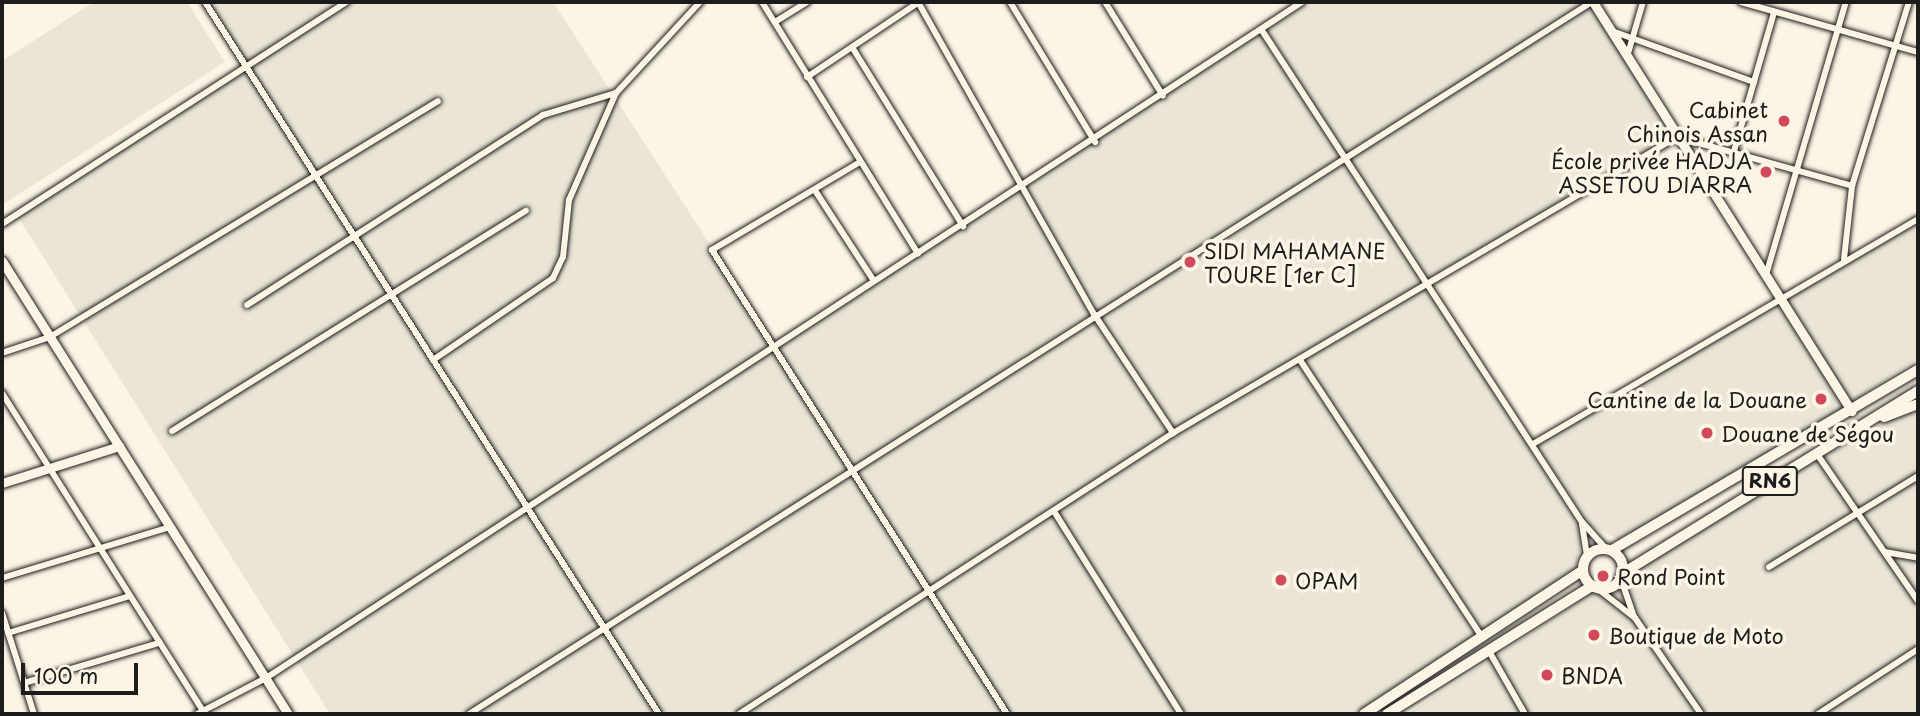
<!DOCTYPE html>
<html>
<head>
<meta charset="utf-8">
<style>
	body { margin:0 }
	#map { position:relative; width:1920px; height:716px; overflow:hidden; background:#fcf5e5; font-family:"Playpen Sans",sans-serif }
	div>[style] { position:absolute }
	.built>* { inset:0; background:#ebe5d6 }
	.roads { filter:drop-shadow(0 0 2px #1c1c1c) drop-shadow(0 0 2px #1c1c1c) }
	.street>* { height:6px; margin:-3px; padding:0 3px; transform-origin:3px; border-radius:3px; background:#fcf5e5 }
	.secondary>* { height:9px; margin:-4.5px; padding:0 4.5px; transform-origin:4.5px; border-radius:4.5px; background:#fcf5e5 }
	.highway>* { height:10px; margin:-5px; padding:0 5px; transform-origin:5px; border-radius:5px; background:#fcf5e5 }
	.highway>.ring { margin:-5px; padding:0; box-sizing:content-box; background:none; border:10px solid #fcf5e5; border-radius:50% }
	.dots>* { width:19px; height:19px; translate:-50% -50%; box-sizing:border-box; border:4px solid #fcf5e5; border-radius:50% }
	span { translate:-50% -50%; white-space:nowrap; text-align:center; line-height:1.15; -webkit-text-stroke:7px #fcf5e5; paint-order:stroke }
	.shield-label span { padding:2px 5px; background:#fcf5e5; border:2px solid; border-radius:5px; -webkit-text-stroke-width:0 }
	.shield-label { font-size:19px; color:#1c1c1c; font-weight:700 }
	.poi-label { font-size:21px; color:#1c1c1c }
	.right { translate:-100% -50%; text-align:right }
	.left { translate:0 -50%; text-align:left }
	.frame { position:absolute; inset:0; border:4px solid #1c1c1c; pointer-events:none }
	.scale { position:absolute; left:21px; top:663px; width:117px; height:32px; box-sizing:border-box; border:4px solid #1c1c1c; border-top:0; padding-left:9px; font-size:21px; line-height:24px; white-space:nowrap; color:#1c1c1c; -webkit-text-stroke:5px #fcf5e5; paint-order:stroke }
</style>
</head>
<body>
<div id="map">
	<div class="built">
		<i style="clip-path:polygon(94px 2px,187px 2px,225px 62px,2px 205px,2px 61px)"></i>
		<i style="clip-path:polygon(205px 2px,553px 2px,774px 343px,1311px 2px,1590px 2px,1677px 137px,1430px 281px,1533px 444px,1918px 219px,1918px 359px,1631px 545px,1584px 523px,1573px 582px,1367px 714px,330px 714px,17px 215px,246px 66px)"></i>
		<i style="clip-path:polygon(1918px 402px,1918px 714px,1407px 714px,1623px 573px)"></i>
	</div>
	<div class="roads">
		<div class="street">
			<i style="left:205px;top:2px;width:844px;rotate:57.48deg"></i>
			<i style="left:762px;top:2px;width:296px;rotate:58.2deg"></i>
			<i style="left:918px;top:2px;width:358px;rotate:60.6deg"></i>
			<i style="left:1094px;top:314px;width:143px;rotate:56.4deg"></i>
			<i style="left:1010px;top:2px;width:164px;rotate:58.7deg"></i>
			<i style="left:1105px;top:2px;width:110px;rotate:58.3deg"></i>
			<i style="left:1741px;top:2px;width:184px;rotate:15.8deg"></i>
			<i style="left:775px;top:22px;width:38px;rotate:-32deg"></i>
			<i style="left:1612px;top:31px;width:151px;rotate:19.8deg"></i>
			<i style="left:1263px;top:32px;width:585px;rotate:56.94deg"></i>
			<i style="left:1582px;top:522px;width:36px;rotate:48deg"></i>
			<i style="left:852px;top:47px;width:211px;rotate:58.2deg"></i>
			<i style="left:1627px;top:57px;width:57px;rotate:-73.8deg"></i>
			<i style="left:807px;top:77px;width:135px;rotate:-33.8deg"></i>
			<i style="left:1734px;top:151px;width:145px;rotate:-73.9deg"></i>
			<i style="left:860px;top:162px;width:172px;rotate:149.3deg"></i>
			<i style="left:712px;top:250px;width:550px;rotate:57.55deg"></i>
			<i style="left:816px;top:192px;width:106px;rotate:56.9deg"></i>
			<i style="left:2px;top:224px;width:410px;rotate:-32.8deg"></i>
			<i style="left:1844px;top:259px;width:73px;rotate:-83.7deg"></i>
			<i style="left:1852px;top:186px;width:193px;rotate:-72.8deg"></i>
			<i style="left:1766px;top:275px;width:284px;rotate:-73.7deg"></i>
			<i style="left:247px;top:305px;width:352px;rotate:-32.7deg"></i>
			<i style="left:543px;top:115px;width:76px;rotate:-16.8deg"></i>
			<i style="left:2px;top:353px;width:51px;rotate:-18.4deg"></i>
			<i style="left:50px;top:337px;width:454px;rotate:-31.3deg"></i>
			<i style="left:433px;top:360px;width:145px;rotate:-34.3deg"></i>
			<i style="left:553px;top:278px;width:23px;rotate:-65deg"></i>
			<i style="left:563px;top:257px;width:57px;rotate:-84deg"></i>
			<i style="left:569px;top:200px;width:117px;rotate:-66.3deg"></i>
			<i style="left:616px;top:93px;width:124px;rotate:-47.3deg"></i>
			<i style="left:1300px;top:360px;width:331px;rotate:56.7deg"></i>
			<i style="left:2px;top:393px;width:380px;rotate:57.7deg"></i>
			<i style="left:172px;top:431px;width:417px;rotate:-31.9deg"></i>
			<i style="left:1533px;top:444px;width:446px;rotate:-30.3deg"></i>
			<i style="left:1817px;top:454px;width:178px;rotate:55.5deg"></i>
			<i style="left:1055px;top:513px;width:237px;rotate:57.9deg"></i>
			<i style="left:1582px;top:524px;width:33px;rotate:81deg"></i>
			<i style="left:1885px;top:552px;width:34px;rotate:10deg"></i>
			<i style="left:1769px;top:567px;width:175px;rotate:-31.4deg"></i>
			<i style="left:2px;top:578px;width:176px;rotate:-16.9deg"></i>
			<i style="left:1621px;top:579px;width:40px;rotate:71.1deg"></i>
			<i style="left:1598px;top:589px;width:47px;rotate:38.1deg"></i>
			<i style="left:1635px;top:618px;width:116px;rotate:55.5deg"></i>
			<i style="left:2px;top:613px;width:106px;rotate:72.4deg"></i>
			<i style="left:8px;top:633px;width:127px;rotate:-16.9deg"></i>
			<i style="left:1489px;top:651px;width:73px;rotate:60.3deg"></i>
			<i style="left:24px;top:683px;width:141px;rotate:-16.5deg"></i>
			<i style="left:197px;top:714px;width:78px;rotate:-27.6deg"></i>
			<i style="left:266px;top:678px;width:1237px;rotate:-33.12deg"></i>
			<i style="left:469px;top:714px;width:1330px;rotate:-32.38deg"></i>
			<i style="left:739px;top:714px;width:517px;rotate:-32.92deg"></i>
			<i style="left:1173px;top:433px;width:584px;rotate:-30.43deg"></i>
			<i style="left:1677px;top:137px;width:182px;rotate:15.6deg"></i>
			<i style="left:1818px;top:714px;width:119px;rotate:-33deg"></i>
		</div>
		<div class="secondary">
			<i style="left:1593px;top:2px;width:484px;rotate:57.7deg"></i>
			<i style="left:2px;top:261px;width:536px;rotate:57.73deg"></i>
			<i style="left:2px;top:483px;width:123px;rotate:-17.5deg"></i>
		</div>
		<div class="highway">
			<i style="left:1884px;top:417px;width:36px;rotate:-21deg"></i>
			<i class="ring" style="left:1583px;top:549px;width:30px;height:30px"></i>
			<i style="left:1612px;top:550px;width:355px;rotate:-30.5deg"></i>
			<i style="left:1623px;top:573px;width:347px;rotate:-31.7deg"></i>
			<i style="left:1364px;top:714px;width:262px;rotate:-33.3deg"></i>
			<i style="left:1387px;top:714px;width:242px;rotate:-32deg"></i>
		</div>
	</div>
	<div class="dots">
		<i style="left:1784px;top:121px;background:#d1495b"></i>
		<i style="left:1766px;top:172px;background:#d1495b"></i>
		<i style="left:1190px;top:262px;background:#d1495b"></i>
		<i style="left:1821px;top:399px;background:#d1495b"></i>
		<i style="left:1707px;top:433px;background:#d1495b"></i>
		<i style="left:1603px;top:576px;background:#d1495b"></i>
		<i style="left:1281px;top:580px;background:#d1495b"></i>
		<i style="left:1594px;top:635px;background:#d1495b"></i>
		<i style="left:1547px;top:675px;background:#d1495b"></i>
	</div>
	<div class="shield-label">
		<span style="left:1770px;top:481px">RN6</span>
	</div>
	<div class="poi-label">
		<span class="right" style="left:1768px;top:121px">Cabinet<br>Chinois Assan</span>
		<span class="right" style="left:1752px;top:172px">École privée HADJA<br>ASSETOU DIARRA</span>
		<span class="left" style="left:1204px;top:262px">SIDI MAHAMANE<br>TOURE [1er C]</span>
		<span class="right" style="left:1807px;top:399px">Cantine de la Douane</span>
		<span class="left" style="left:1721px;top:433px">Douane de Ségou</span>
		<span class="left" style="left:1617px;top:576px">Rond Point</span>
		<span class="left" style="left:1295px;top:580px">OPAM</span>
		<span class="left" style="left:1608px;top:635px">Boutique de Moto</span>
		<span class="left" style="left:1561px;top:675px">BNDA</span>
	</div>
	<div class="frame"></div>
	<div class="scale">100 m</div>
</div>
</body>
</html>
